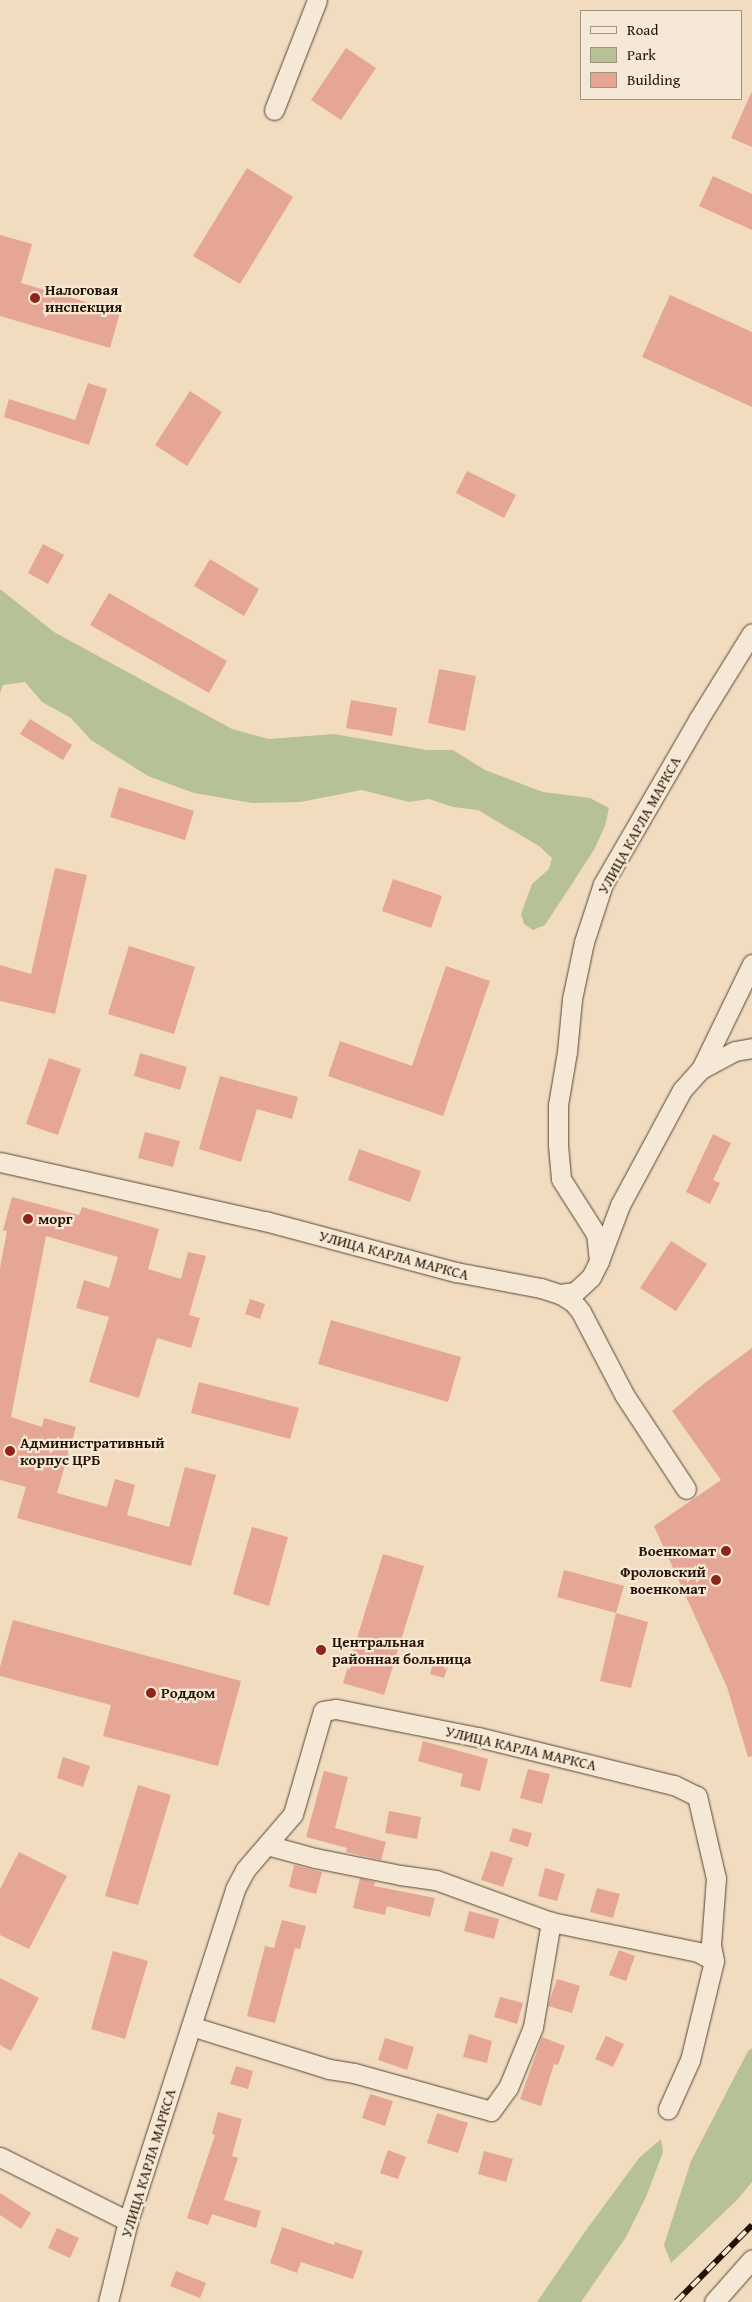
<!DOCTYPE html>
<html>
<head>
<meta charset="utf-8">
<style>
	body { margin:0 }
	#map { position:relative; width:752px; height:2302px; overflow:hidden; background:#f1dcc0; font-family:"Gentium Book Plus",serif }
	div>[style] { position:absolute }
	.green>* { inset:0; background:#b6c195 }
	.building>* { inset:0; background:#e5a696 }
	.roads { filter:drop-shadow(0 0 1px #584531) drop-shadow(0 0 1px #584531) }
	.minor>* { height:19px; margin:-9.5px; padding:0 9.5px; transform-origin:9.5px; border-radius:9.5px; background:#f6e8d6 }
	.rail>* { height:5.5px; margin-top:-2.75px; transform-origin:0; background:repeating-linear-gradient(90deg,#f6e8d6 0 11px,#251301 0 22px); box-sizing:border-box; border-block:1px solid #251301 }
	.dots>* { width:14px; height:14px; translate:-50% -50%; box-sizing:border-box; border:2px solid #f6e8d6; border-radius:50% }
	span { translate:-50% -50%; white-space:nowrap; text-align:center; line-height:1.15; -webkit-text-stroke:4.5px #f6e8d6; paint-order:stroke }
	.poi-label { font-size:15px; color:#251301; font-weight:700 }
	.left { translate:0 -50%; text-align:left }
	.right { translate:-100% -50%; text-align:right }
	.street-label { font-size:15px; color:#251301 }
	.legend { position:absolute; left:580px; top:10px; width:162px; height:90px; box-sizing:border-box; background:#f6e8d6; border:1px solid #a29381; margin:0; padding:6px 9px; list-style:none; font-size:15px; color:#251301 }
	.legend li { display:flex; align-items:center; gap:10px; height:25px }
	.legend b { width:25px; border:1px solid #a29381 }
</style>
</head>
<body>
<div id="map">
	<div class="green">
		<i style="clip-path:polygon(0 589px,54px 632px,232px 729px,269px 739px,334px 734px,427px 750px,453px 750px,485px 770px,543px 792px,590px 798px,609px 808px,605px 826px,594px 850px,545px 925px,533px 930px,524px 924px,521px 914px,532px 884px,549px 869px,552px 858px,539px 846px,478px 810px,453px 807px,429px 799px,409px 802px,362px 790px,300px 802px,252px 803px,194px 793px,148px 776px,91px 740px,71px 718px,42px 702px,25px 682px,3px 685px,0 693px)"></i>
		<i style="clip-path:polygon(752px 2048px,752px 2182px,737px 2200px,671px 2263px,664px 2245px,691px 2161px,748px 2051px)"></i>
		<i style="clip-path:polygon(661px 2139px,663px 2152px,646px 2197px,626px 2237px,581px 2302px,537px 2302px,584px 2233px,639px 2158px)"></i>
	</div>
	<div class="building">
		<i style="clip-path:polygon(346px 48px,376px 68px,341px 120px,311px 100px)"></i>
		<i style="clip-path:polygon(752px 91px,752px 147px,731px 138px)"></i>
		<i style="clip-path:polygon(247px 168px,293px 197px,240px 284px,193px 256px)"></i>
		<i style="clip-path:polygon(713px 176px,752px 194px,752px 230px,699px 206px)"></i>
		<i style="clip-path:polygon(0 235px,32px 244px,21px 283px,120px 312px,110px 348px,0 316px)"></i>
		<i style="clip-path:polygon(670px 295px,752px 332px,752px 407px,642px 357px)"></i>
		<i style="clip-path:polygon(88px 383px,107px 389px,89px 445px,4px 417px,9px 399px,75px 420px)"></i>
		<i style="clip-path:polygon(190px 391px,222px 412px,187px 466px,155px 445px)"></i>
		<i style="clip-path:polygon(467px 471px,516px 495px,504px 518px,456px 493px)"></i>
		<i style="clip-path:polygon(43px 544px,64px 555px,48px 584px,28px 573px)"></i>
		<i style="clip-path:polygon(210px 559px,259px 589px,244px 616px,194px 586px)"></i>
		<i style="clip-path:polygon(109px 593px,227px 661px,209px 693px,90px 625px)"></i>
		<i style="clip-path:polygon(439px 669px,476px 676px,465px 731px,428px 723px)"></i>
		<i style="clip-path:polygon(351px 700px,397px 708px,392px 736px,346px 728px)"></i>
		<i style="clip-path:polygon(30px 719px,72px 745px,63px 760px,20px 734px)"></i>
		<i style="clip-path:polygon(119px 787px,194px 811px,185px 840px,110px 817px)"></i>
		<i style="clip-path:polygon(55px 868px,87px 875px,55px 1014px,0 1001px,0 965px,31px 974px)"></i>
		<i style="clip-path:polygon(393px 879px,442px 896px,431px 928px,382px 911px)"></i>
		<i style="clip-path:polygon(129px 946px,195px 967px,174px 1034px,108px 1014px)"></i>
		<i style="clip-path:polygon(446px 966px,490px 981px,443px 1116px,328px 1076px,340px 1041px,412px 1066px)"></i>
		<i style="clip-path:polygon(140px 1053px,187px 1067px,180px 1090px,134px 1076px)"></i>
		<i style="clip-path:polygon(49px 1058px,81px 1069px,58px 1135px,26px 1124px)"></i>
		<i style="clip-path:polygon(220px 1076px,298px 1097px,292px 1119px,257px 1109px,241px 1162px,199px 1149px)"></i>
		<i style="clip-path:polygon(145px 1132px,180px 1141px,173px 1167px,138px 1158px)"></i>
		<i style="clip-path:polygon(713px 1134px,731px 1143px,713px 1180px,720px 1183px,710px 1204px,686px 1192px)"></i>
		<i style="clip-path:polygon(359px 1149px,421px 1171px,410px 1202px,348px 1180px)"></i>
		<i style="clip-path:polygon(12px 1197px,79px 1215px,82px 1207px,159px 1229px,148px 1269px,181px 1279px,188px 1252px,206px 1256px,189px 1315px,200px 1318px,191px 1348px,157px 1338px,139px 1398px,89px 1382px,109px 1317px,76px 1308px,84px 1280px,109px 1288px,118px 1257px,46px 1236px,11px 1417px,42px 1427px,44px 1418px,76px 1427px,57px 1493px,107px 1507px,115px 1479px,135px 1485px,127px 1515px,169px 1527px,185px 1467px,216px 1475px,191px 1566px,17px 1518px,26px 1487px,0 1480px,0 1268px,7px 1231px,3px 1230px)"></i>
		<i style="clip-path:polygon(671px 1241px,707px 1264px,676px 1311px,640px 1288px)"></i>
		<i style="clip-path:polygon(250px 1299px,265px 1304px,260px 1319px,245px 1314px)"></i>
		<i style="clip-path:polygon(331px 1320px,461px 1357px,448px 1402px,318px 1364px)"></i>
		<i style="clip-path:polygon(752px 1348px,752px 1756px,748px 1757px,727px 1687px,654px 1526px,721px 1480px,672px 1411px,706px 1382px)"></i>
		<i style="clip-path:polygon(199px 1382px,299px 1408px,290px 1439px,191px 1413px)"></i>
		<i style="clip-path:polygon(252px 1527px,288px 1537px,269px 1606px,233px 1594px)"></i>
		<i style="clip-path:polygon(383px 1554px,424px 1566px,384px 1695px,343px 1683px)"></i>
		<i style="clip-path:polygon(564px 1570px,624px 1586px,616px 1613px,557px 1597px)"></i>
		<i style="clip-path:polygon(616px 1613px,648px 1622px,631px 1688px,600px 1681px)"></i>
		<i style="clip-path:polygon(13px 1620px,241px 1681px,218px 1766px,103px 1736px,111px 1705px,0 1676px,0 1667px)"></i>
		<i style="clip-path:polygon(436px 1655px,450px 1660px,444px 1678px,430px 1674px)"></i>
		<i style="clip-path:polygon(423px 1741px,488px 1759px,480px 1791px,460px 1786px,463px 1774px,418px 1761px)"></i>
		<i style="clip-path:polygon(63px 1757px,90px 1766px,83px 1787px,57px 1778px)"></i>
		<i style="clip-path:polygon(528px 1769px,550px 1774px,542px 1804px,520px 1798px)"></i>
		<i style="clip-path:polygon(324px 1771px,348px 1777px,335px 1828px,386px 1842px,381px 1860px,346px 1852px,347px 1848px,306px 1837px)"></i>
		<i style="clip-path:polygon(138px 1785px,171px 1795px,138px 1905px,105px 1896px)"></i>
		<i style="clip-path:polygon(389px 1811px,421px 1817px,417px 1839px,385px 1833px)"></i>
		<i style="clip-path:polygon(513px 1828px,532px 1833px,528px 1847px,509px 1841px)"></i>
		<i style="clip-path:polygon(491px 1851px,513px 1858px,503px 1887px,481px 1880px)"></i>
		<i style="clip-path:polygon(19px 1852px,67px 1876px,29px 1949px,0 1935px,0 1889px)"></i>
		<i style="clip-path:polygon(294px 1865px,322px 1872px,316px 1894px,289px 1887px)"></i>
		<i style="clip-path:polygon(545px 1868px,565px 1874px,557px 1901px,538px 1896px)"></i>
		<i style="clip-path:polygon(360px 1878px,375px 1882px,374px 1886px,435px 1898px,430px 1917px,387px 1906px,385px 1915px,353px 1908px)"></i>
		<i style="clip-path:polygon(597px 1888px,620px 1894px,613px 1918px,590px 1912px)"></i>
		<i style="clip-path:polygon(469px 1911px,499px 1919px,494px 1939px,464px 1931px)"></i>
		<i style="clip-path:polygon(282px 1920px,306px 1926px,300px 1949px,295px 1948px,275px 2023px,247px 2016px,265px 1946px,274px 1948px)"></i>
		<i style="clip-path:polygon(619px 1950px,635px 1956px,626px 1981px,609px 1975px)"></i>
		<i style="clip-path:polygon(113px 1951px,148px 1961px,125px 2039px,91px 2029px)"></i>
		<i style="clip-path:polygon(0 1978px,39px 1998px,11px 2051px,0 2045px)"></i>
		<i style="clip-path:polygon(557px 1979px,580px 1986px,572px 2013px,548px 2006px)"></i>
		<i style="clip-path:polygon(500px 1997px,523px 2003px,517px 2024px,494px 2017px)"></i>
		<i style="clip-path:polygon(469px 2034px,492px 2041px,487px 2063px,463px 2057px)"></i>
		<i style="clip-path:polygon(606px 2036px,624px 2044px,613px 2067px,595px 2059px)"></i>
		<i style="clip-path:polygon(542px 2037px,565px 2046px,558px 2065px,554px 2064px,541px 2106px,520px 2099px)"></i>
		<i style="clip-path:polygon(385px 2038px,414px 2047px,407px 2070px,378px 2060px)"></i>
		<i style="clip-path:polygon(236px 2066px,253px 2071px,248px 2089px,230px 2084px)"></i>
		<i style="clip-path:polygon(370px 2094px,393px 2101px,385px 2126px,362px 2118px)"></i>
		<i style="clip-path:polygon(218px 2112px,242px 2119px,232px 2156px,238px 2158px,224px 2200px,261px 2211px,256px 2228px,212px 2214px,208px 2225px,187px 2218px,215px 2135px,212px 2134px)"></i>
		<i style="clip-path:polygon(437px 2113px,468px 2123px,458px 2153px,427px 2143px)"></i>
		<i style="clip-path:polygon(388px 2150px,406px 2157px,398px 2179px,380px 2173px)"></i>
		<i style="clip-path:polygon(484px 2151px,513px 2159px,506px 2182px,478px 2174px)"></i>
		<i style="clip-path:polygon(0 2193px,31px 2213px,21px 2229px,0 2215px)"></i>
		<i style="clip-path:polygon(282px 2227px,334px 2245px,335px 2242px,363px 2251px,353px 2279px,301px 2262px,297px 2273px,270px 2263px)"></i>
		<i style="clip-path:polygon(57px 2228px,79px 2238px,70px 2258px,48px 2248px)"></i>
		<i style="clip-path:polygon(176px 2271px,206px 2283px,200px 2298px,170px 2286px)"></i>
	</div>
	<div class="roads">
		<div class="minor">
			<i style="left:274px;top:110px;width:118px;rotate:-68.6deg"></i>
			<i style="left:701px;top:1069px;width:38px;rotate:-28deg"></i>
			<i style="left:735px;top:1051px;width:17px;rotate:-10deg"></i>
			<i style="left:0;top:1162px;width:271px;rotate:12.6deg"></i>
			<i style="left:265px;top:1221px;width:198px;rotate:15deg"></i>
			<i style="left:456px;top:1272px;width:86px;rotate:10.7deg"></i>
			<i style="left:541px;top:1288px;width:20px;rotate:18deg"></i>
			<i style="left:560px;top:1294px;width:15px;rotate:32deg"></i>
			<i style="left:573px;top:1302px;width:13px;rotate:51deg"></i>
			<i style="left:581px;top:1312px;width:95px;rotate:62.4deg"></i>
			<i style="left:625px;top:1396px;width:111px;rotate:56.7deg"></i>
			<i style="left:599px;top:1261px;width:27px;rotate:-96deg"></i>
			<i style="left:596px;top:1234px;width:65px;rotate:-122.5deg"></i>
			<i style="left:561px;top:1179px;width:34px;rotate:-95deg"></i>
			<i style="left:558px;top:1145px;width:40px;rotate:-90deg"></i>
			<i style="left:558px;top:1105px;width:54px;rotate:-80.4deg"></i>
			<i style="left:567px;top:1052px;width:53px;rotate:-84.6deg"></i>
			<i style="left:572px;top:999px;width:58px;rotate:-78.1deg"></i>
			<i style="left:584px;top:942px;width:61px;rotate:-71.9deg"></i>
			<i style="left:603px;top:884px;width:190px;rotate:-59.9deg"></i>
			<i style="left:698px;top:720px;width:102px;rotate:-58.2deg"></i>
			<i style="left:560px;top:1294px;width:15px;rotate:-8deg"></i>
			<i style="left:575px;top:1292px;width:22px;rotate:-43deg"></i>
			<i style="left:591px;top:1277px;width:18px;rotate:-63deg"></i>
			<i style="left:599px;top:1261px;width:60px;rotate:-69.4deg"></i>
			<i style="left:620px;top:1205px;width:131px;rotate:-61.7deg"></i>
			<i style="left:682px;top:1090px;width:28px;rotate:-48deg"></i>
			<i style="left:701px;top:1069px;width:117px;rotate:-64.1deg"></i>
			<i style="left:267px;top:1845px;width:50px;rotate:15.2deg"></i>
			<i style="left:315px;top:1858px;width:87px;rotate:11.3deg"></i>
			<i style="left:400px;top:1875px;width:36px;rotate:8deg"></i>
			<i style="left:436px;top:1880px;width:122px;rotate:20.1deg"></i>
			<i style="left:551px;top:1922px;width:150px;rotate:11.5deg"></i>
			<i style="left:698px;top:1952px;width:18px;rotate:29deg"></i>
			<i style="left:191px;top:2026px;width:145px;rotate:17.3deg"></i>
			<i style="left:329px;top:2069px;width:25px;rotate:9deg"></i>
			<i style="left:354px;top:2073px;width:142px;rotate:15.5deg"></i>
			<i style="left:491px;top:2111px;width:29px;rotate:-54deg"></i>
			<i style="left:508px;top:2088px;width:66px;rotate:-67.7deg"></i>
			<i style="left:533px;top:2027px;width:107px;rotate:-80.3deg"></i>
			<i style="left:0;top:2157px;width:143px;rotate:26.6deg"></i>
			<i style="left:108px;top:2302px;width:83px;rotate:-76.1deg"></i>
			<i style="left:128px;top:2221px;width:349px;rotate:-72.1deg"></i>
			<i style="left:235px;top:1889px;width:21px;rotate:-62deg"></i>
			<i style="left:245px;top:1870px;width:74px;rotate:-49.4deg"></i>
			<i style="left:293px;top:1814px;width:107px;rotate:-73.8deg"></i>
			<i style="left:323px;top:1711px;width:13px;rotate:-9deg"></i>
			<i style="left:336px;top:1709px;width:145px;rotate:11.2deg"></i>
			<i style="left:478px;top:1737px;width:202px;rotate:13.8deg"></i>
			<i style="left:674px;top:1785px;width:25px;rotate:26deg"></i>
			<i style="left:697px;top:1796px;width:84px;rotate:77deg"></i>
			<i style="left:716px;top:1878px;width:67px;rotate:94.3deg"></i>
			<i style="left:711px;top:1945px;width:16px;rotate:79deg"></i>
			<i style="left:714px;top:1961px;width:102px;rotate:103.6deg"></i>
			<i style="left:690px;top:2060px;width:54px;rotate:114.2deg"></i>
			<i style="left:714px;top:2302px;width:57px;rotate:-48.5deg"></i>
		</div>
	</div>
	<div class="rail">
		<i style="left:676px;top:2302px;width:108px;rotate:-45.4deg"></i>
	</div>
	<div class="dots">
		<i style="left:35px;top:298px;background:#8f2418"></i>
		<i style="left:28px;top:1219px;background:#8f2418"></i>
		<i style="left:10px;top:1451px;background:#8f2418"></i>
		<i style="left:726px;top:1551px;background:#8f2418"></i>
		<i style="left:716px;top:1580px;background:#8f2418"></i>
		<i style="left:321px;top:1650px;background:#8f2418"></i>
		<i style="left:151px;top:1693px;background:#8f2418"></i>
	</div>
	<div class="poi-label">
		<span class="left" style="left:45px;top:298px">Налоговая<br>инспекция</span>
		<span class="left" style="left:38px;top:1219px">морг</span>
		<span class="left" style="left:20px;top:1451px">Административный<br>корпус ЦРБ</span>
		<span class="right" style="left:716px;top:1551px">Военкомат</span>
		<span class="right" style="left:706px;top:1580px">Фроловский<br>военкомат</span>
		<span class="left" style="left:332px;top:1650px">Центральная<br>районная больница</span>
		<span class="left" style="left:161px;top:1693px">Роддом</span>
	</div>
	<div class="street-label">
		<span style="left:639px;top:825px;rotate:-61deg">УЛИЦА КАРЛА МАРКСА</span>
		<span style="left:394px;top:1255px;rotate:15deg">УЛИЦА КАРЛА МАРКСА</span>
		<span style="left:521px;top:1748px;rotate:13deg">УЛИЦА КАРЛА МАРКСА</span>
		<span style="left:148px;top:2163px;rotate:-73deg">УЛИЦА КАРЛА МАРКСА</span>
	</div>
	<ul class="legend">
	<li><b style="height:6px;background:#f6e8d6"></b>Road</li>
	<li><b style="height:14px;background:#b6c195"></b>Park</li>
	<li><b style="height:14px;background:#e5a696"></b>Building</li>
	</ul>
</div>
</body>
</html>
